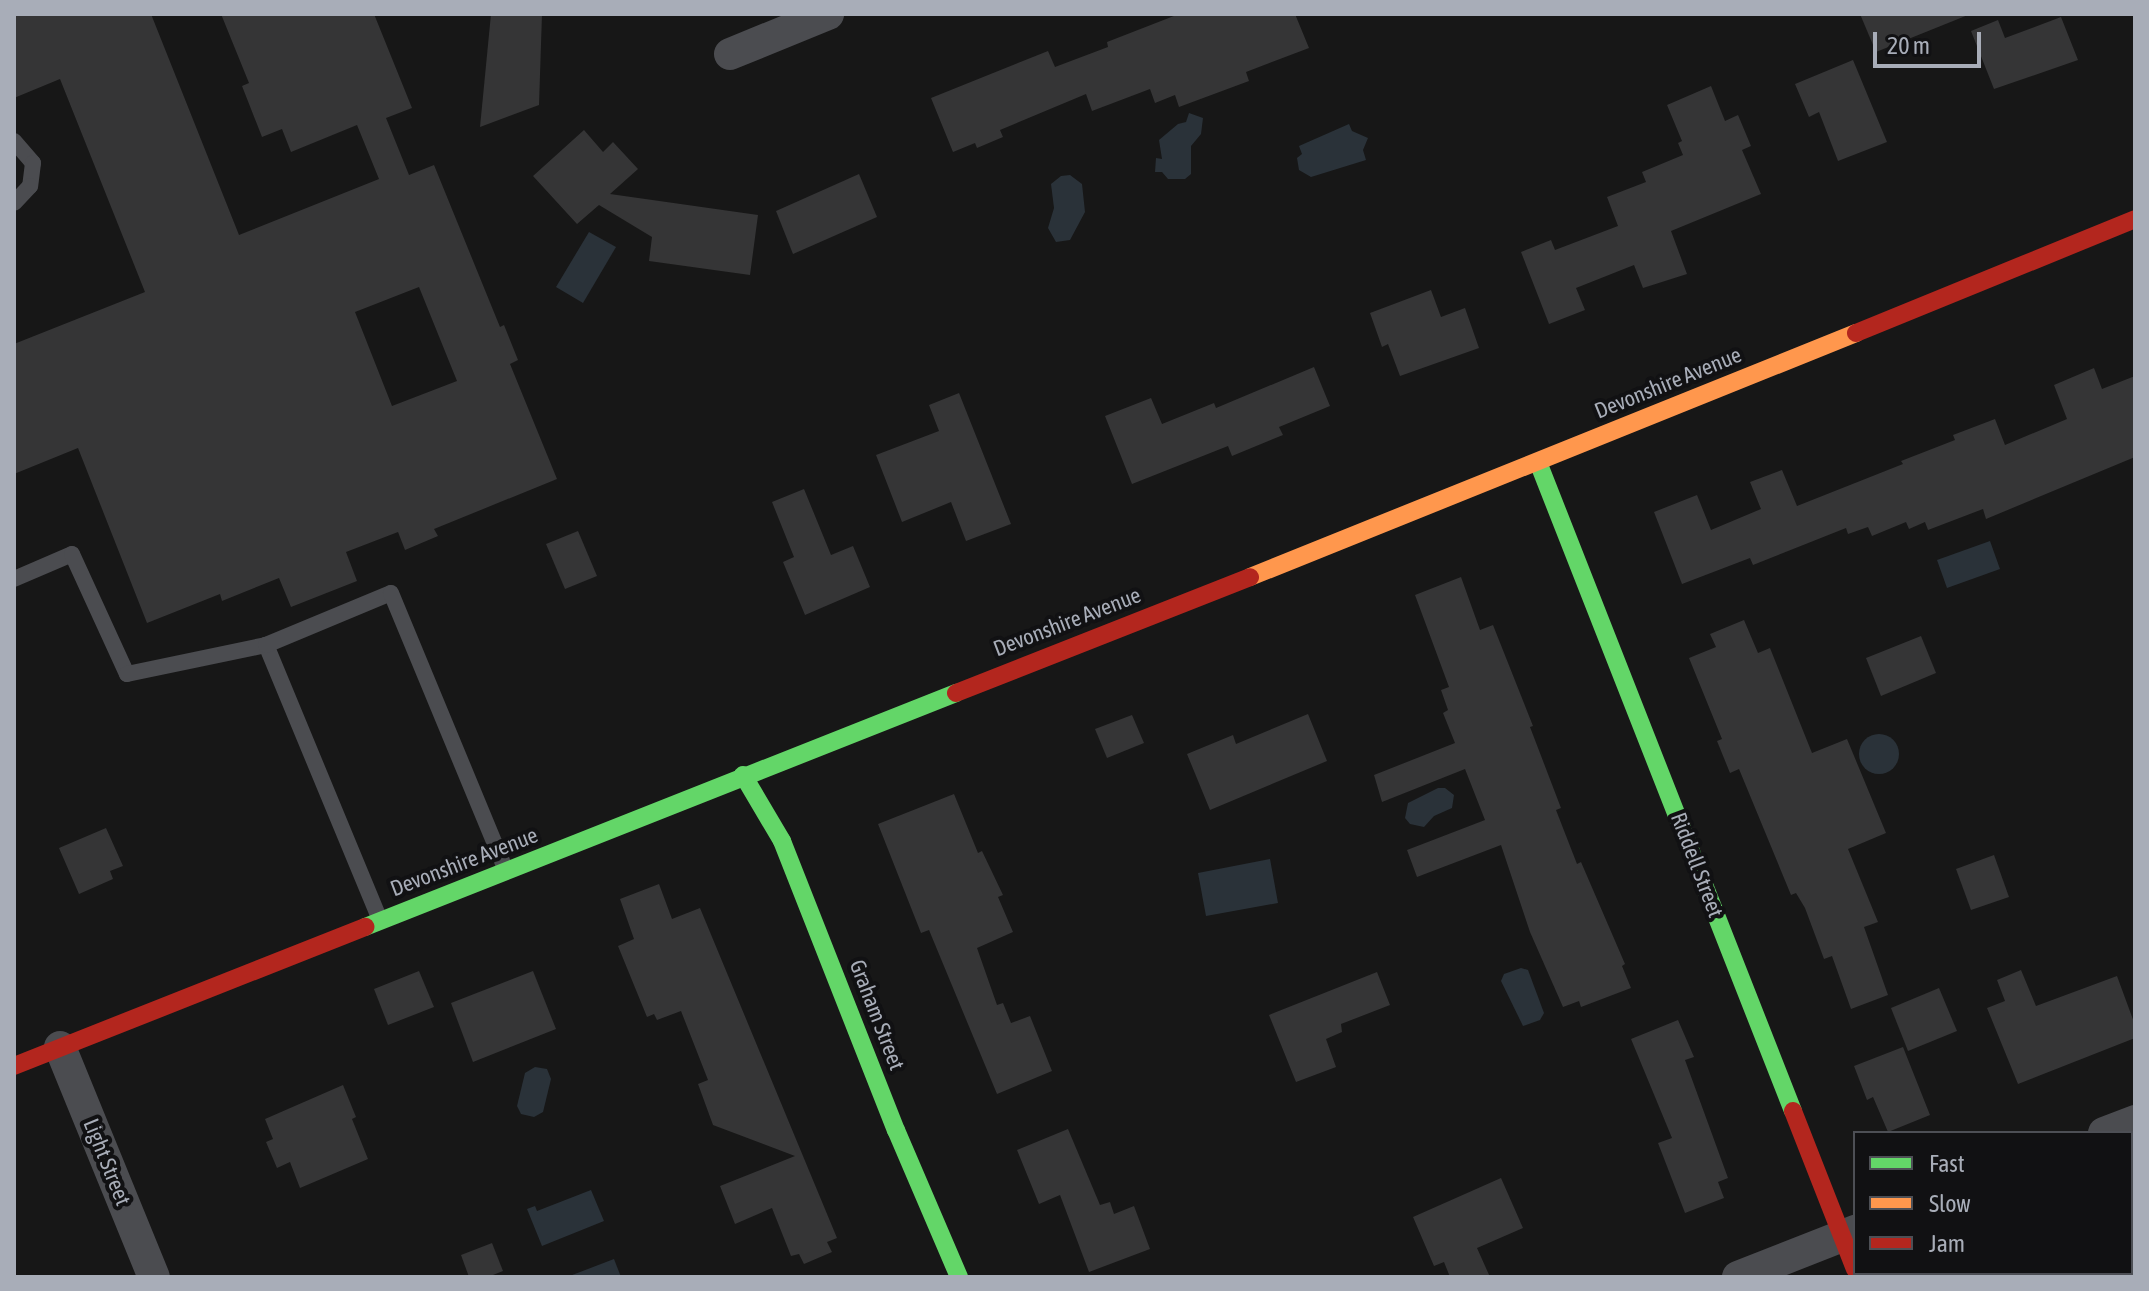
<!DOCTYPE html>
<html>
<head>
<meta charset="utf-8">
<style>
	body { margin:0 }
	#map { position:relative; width:2149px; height:1291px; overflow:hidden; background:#171717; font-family:"Asap Condensed",sans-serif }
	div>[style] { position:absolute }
	.water>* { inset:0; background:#2a3239 }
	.round { border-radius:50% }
	.building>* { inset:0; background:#353536 }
	.lane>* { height:16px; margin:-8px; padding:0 8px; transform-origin:8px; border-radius:8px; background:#4b4c50 }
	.street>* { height:32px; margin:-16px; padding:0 16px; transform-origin:16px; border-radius:16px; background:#4b4c50 }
	.fast>* { height:18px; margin:-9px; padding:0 9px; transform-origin:9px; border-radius:9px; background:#63d668 }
	.slow>* { height:18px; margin:-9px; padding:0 9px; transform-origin:9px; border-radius:9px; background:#ff974d }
	.jam>* { height:18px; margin:-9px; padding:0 9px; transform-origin:9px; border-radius:9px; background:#b3261e }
	span { translate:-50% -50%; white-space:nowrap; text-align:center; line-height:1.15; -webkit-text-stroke:8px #111113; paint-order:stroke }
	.street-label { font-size:22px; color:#a8adb8 }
	.frame { position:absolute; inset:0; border:16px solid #a8adb8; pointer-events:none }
	.legend { position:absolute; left:1853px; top:1131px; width:280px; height:144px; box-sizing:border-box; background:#111113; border:2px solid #4d4f55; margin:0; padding:10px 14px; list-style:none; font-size:24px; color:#a8adb8 }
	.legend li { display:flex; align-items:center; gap:16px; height:40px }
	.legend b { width:40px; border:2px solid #4d4f55 }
	.scale { position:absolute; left:1873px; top:32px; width:108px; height:36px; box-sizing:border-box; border:4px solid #a8adb8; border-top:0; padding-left:10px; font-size:24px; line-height:28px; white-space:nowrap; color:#a8adb8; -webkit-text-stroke:6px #111113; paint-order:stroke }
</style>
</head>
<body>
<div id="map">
	<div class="water">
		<i style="clip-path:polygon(1189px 113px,1203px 118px,1201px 134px,1191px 146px,1191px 174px,1185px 179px,1168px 179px,1162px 172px,1155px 172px,1156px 158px,1162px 159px,1159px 140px,1178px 124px,1186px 122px)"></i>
		<i style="clip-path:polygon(1349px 124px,1352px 131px,1368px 138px,1363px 150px,1366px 160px,1311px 177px,1299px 170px,1297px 158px,1302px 154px,1299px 146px)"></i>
		<i style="clip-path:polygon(1070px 175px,1082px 184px,1085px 212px,1070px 240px,1056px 242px,1048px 228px,1054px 208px,1051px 184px,1061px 176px)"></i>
		<i style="clip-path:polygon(589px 232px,616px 247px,583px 303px,556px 287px)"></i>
		<i style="clip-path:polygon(1990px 541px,2000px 569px,1947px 588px,1937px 560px)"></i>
		<i class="round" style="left:1859px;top:734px;width:40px;height:40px"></i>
		<i style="clip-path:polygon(1438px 788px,1445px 788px,1454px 795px,1452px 808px,1434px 816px,1424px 827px,1410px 824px,1405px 818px,1408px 803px)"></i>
		<i style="clip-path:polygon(1270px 859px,1278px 903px,1206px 916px,1198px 873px)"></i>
		<i style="clip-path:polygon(1521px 968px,1528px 970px,1544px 1013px,1540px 1020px,1523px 1026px,1501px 981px,1504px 974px)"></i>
		<i style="clip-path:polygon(535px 1067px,547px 1069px,551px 1079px,543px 1112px,534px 1117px,521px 1114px,517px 1106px,525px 1073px)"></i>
		<i style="clip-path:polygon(591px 1190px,604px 1221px,542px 1246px,527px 1209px,535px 1206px,537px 1211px)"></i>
		<i style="clip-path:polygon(614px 1259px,621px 1277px,567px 1277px)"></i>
	</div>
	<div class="building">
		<i style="clip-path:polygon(evenodd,14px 14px,151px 14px,239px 235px,379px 179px,357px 125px,291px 152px,282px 129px,262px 137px,242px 86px,249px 83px,221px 14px,374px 14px,412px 108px,386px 118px,409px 175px,434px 165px,500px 327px,504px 325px,518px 360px,510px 364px,557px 479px,434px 529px,438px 536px,405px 550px,398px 532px,346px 552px,357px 581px,291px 607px,279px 578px,222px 601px,220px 594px,147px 623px,78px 448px,14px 474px,14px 344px,145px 292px,60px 79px,14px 98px,14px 14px,419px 287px,457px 381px,392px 406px,355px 312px,419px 287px)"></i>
		<i style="clip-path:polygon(491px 14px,542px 14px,539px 105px,480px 127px)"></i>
		<i style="clip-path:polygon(1179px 14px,1295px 14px,1309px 48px,1246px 72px,1249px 81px,1179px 107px,1175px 95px,1155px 103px,1150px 89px,1092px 111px,1086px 94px,1000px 130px,1003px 137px,977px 148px,975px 143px,953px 152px,931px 98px,1048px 51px,1055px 67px,1108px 47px,1107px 42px)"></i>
		<i style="clip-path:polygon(1860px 14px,1968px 14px,1968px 15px,1876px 52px)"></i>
		<i style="clip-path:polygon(2061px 17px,2078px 60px,1994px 89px,1971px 31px,1998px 20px,2005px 38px)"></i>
		<i style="clip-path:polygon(1853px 60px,1887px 142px,1838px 161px,1819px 112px,1809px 117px,1795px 84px)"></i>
		<i style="clip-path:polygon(1711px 86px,1725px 121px,1738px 115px,1751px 146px,1742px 150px,1761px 194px,1671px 231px,1687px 274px,1643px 288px,1634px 265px,1576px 288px,1585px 310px,1549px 324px,1521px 252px,1551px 240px,1555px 250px,1618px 226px,1607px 197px,1646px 182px,1642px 172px,1683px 155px,1678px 143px,1682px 141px,1667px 105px)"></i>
		<i style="clip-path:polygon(584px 130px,603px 152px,613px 142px,638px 169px,610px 194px,758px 215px,750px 275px,649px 261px,652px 237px,599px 205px,577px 224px,533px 176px)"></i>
		<i style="clip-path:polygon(859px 174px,877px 217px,793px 254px,776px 211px)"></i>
		<i style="clip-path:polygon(1431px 290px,1441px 317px,1465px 308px,1479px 348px,1400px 376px,1388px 344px,1382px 347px,1370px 313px)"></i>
		<i style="clip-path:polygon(1314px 367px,1330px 406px,1279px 427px,1283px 435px,1232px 456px,1228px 446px,1132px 484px,1105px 416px,1151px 398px,1162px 424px,1214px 403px,1216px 408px)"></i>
		<i style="clip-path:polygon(2094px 368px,2102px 389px,2135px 376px,2135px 457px,1986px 519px,1983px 509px,1928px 530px,1925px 522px,1909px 529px,1906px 522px,1872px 536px,1868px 527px,1848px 534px,1846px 528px,1753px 565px,1750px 558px,1682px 584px,1654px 512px,1697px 495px,1711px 530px,1761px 509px,1750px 482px,1782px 470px,1797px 506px,1903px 464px,1901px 461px,1955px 440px,1953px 435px,1995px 419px,2005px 445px,2067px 419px,2054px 385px)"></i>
		<i style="clip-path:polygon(959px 393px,1011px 524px,966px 541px,951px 502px,902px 522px,876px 455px,939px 431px,929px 405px)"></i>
		<i style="clip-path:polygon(804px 489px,831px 555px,853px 546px,870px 587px,805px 615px,783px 562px,794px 557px,772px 502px)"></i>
		<i style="clip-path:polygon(578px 531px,597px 576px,565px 589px,546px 544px)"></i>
		<i style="clip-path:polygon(1461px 577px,1480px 630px,1493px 625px,1533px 726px,1530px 727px,1561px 808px,1556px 810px,1577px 864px,1581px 862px,1625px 964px,1622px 966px,1631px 988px,1581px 1007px,1579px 1001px,1563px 1007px,1530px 932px,1501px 845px,1417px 877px,1407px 850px,1485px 820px,1465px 769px,1382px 802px,1374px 775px,1455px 743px,1443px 713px,1448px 710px,1441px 690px,1449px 687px,1415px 595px)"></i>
		<i style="clip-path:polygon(1744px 620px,1758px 653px,1770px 648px,1812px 753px,1847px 739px,1886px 833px,1848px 849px,1878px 922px,1864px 927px,1888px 995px,1851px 1009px,1832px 956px,1824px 959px,1805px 908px,1796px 893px,1791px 895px,1739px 769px,1730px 773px,1717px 741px,1722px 739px,1689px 658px,1716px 647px,1710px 634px)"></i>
		<i style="clip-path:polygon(1921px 636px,1936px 673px,1881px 696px,1866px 658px)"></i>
		<i style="clip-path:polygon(1308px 714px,1327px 761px,1210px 810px,1187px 754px,1233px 735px,1236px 744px)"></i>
		<i style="clip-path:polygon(1132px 715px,1144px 743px,1107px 758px,1095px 729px)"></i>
		<i style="clip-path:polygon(954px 794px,978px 853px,982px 851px,1003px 895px,998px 897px,1013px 932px,977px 948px,997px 1005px,1003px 1003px,1011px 1023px,1030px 1016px,1052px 1071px,997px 1094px,929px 930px,921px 933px,878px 824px)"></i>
		<i style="clip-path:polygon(106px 828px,123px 866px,110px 871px,113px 879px,79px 894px,59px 848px)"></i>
		<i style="clip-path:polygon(1994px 855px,2009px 897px,1971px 910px,1956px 869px)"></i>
		<i style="clip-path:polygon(659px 884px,672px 919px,700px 908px,837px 1238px,827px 1242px,832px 1252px,804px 1264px,799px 1254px,791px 1256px,772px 1208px,735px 1224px,720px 1186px,795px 1156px,713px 1125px,698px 1084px,708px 1080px,681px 1011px,657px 1020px,654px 1014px,647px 1017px,618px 946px,634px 939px,620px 899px)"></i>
		<i style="clip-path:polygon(2021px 970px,2036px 1006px,2117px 976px,2135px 1025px,2135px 1038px,2018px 1084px,1987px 1008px,2005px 1001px,1997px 980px)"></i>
		<i style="clip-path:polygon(419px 971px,434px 1007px,388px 1025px,374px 989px)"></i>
		<i style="clip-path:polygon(533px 971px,556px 1029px,473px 1062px,451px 1003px)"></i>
		<i style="clip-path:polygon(1377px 972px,1390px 1005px,1341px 1024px,1342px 1032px,1326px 1039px,1336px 1067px,1296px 1082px,1269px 1015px)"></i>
		<i style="clip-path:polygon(1939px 988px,1957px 1031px,1908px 1051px,1891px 1008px)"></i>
		<i style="clip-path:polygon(1678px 1020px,1694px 1057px,1685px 1060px,1728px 1178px,1718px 1182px,1724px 1198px,1685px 1213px,1658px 1143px,1672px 1138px,1631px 1039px)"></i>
		<i style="clip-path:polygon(1903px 1047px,1930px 1115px,1888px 1132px,1873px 1097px,1867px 1100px,1854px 1066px)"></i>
		<i style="clip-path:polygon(343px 1085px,356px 1117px,352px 1119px,368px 1159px,300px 1188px,290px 1162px,277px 1168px,266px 1142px,273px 1139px,265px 1119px)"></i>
		<i style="clip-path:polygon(1068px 1129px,1100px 1205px,1110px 1202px,1114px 1214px,1134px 1206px,1150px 1249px,1089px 1272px,1060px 1195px,1039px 1204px,1017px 1150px)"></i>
		<i style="clip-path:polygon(1501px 1178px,1523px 1228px,1477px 1248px,1490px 1277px,1450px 1277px,1444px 1262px,1434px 1266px,1413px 1217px)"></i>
		<i style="clip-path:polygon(492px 1243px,503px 1271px,488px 1277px,469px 1277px,461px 1255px)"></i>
	</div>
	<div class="lane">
		<i style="left:14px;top:141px;width:29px;rotate:49deg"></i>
		<i style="left:33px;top:163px;width:23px;rotate:97deg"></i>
		<i style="left:30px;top:186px;width:23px;rotate:133deg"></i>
		<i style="left:14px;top:579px;width:63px;rotate:-23.3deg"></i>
		<i style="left:72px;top:554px;width:132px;rotate:65.4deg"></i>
		<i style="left:127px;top:674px;width:142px;rotate:-11.8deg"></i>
		<i style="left:380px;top:920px;width:298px;rotate:-112.5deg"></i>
		<i style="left:266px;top:645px;width:135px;rotate:-22.6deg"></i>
		<i style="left:391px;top:593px;width:300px;rotate:67.5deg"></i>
	</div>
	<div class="street">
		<i style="left:730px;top:54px;width:106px;rotate:-22.2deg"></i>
		<i style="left:60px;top:1047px;width:248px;rotate:67.8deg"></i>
		<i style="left:2104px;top:1133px;width:33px;rotate:-21deg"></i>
		<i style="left:1738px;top:1277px;width:126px;rotate:-21.5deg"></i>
	</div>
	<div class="fast">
		<i style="left:1538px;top:462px;width:697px;rotate:68.55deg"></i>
		<i style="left:743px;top:775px;width:77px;rotate:59.4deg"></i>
		<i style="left:782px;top:841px;width:311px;rotate:68.5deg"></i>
		<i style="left:896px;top:1130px;width:160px;rotate:66.8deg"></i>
		<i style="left:365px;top:927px;width:636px;rotate:-21.6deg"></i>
	</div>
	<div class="slow">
		<i style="left:1250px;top:577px;width:653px;rotate:-21.93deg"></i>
	</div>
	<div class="jam">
		<i style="left:1856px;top:333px;width:301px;rotate:-22.2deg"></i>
		<i style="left:956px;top:693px;width:316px;rotate:-21.5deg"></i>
		<i style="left:14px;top:1066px;width:378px;rotate:-21.6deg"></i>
		<i style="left:1793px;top:1111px;width:170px;rotate:68.6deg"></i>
	</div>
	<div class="street-label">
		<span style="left:1668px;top:383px;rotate:-22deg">Devonshire Avenue</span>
		<span style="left:1067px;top:622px;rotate:-21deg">Devonshire Avenue</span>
		<span style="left:464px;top:862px;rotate:-21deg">Devonshire Avenue</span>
		<span style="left:1697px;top:865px;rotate:69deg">Riddell Street</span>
		<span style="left:877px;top:1015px;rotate:69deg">Graham Street</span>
		<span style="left:107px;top:1162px;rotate:68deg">Light Street</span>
	</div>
	<div class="frame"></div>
	<ul class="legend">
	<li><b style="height:10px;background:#63d668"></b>Fast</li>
	<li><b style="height:10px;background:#ff974d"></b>Slow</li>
	<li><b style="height:10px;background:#b3261e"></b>Jam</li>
	</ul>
	<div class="scale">20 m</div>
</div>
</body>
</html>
